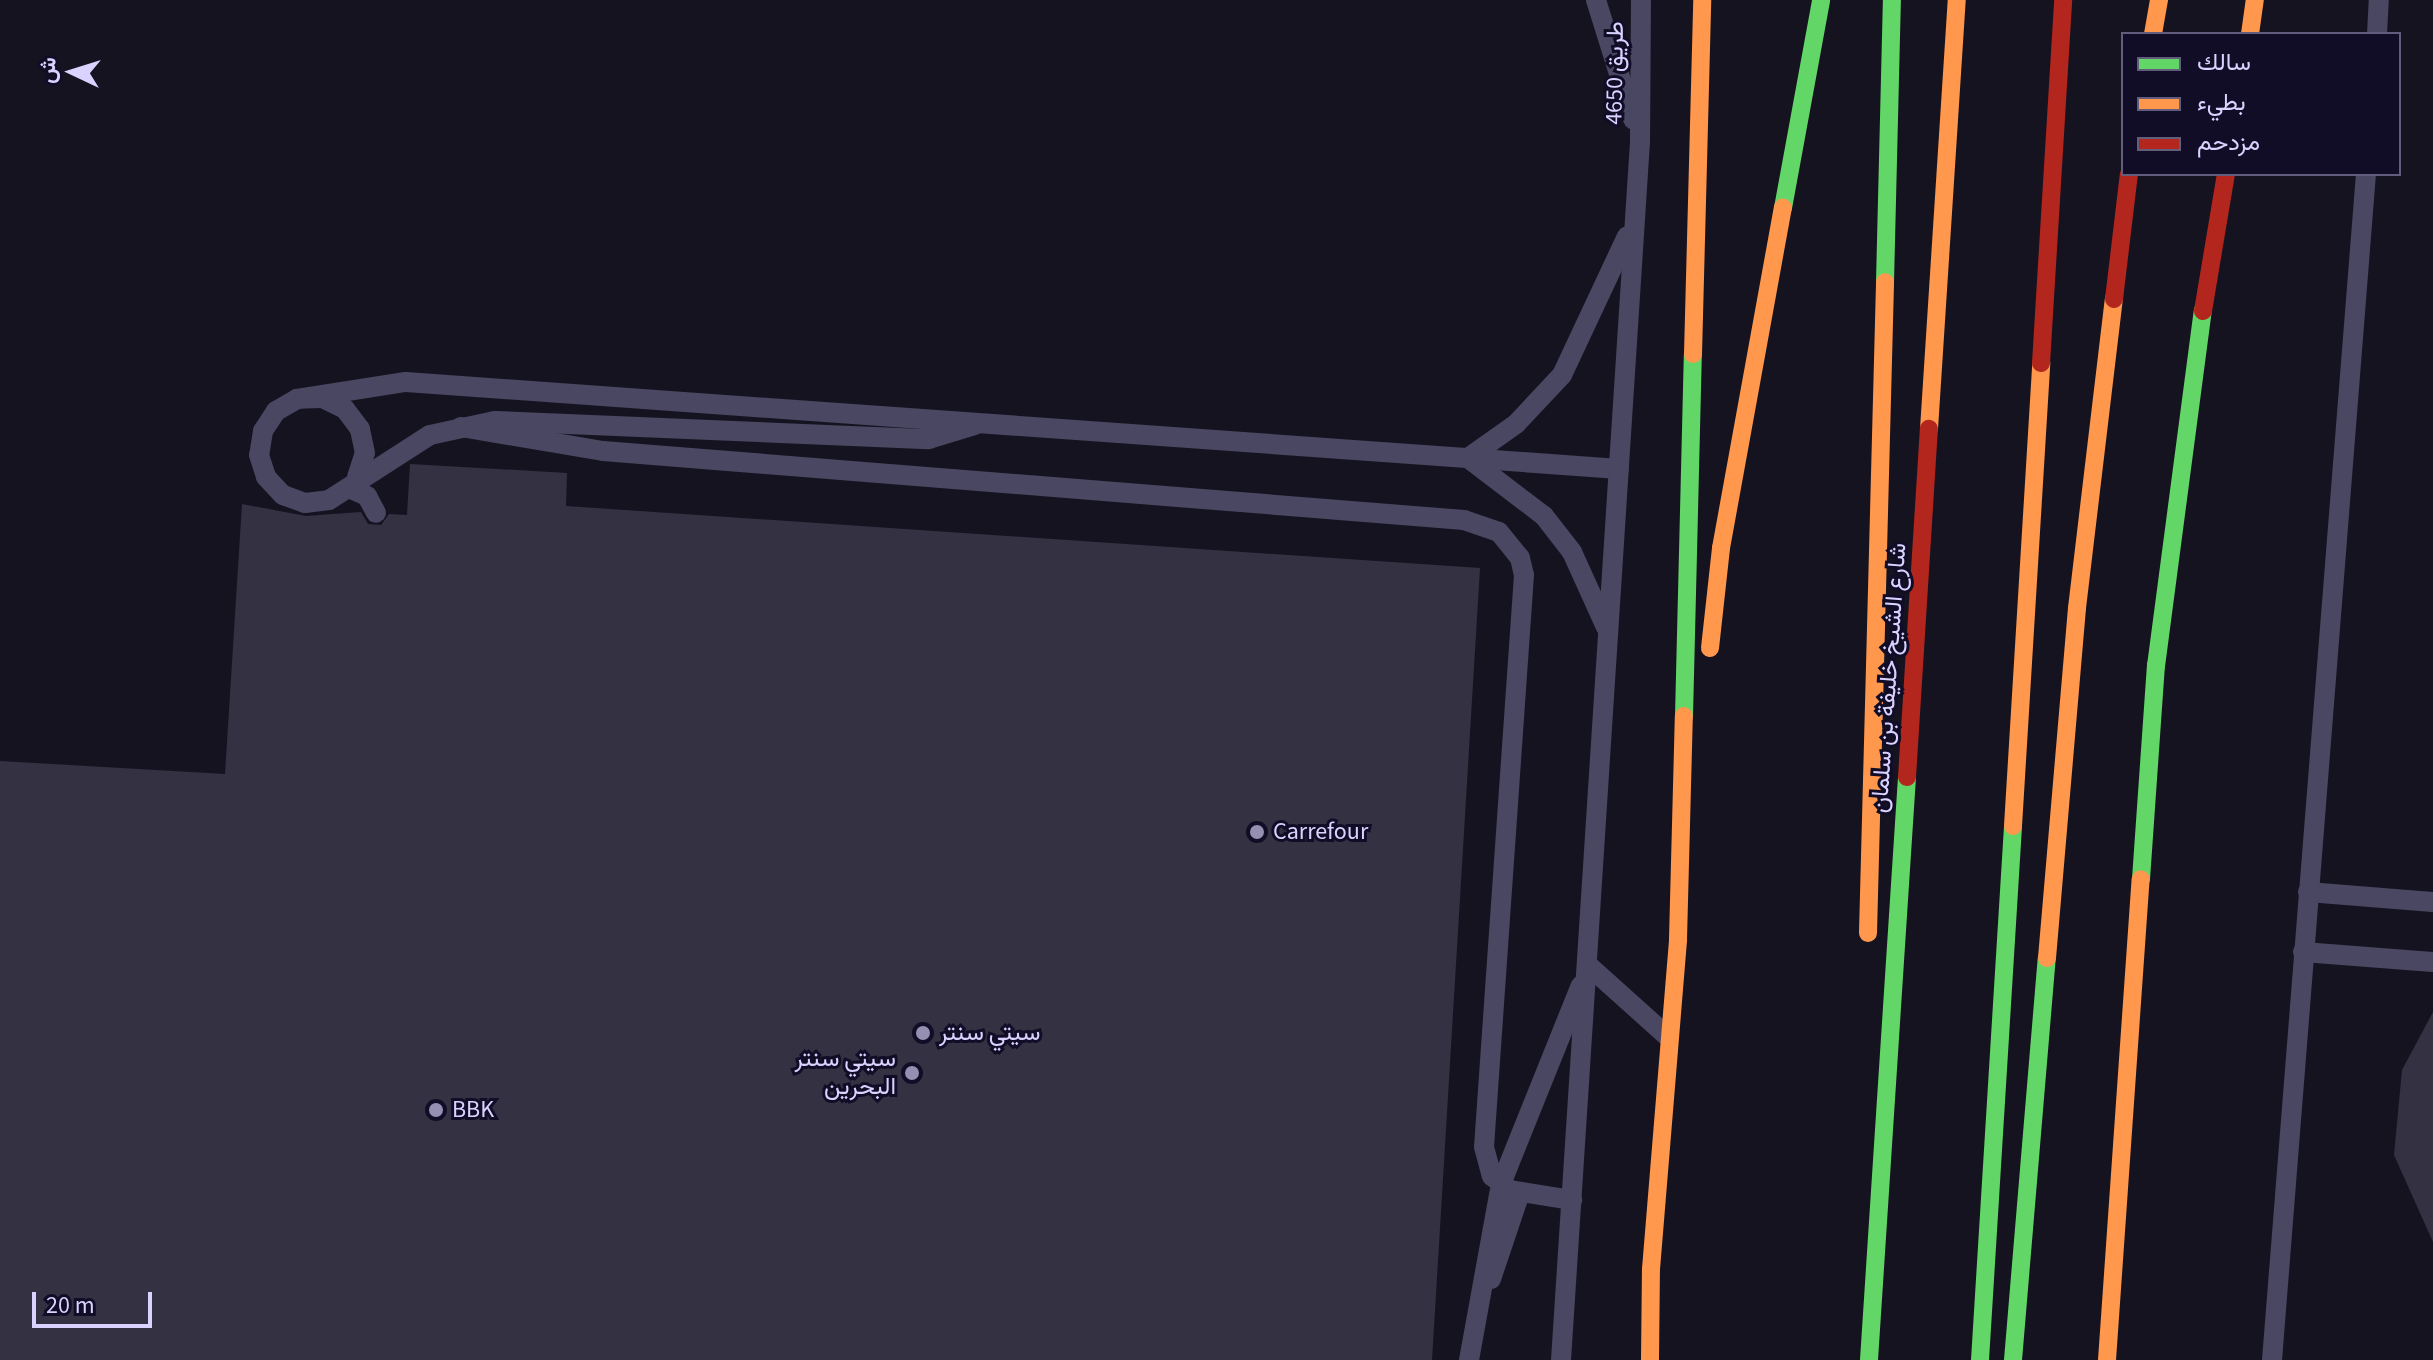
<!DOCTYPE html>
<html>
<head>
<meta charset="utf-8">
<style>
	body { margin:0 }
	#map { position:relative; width:2433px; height:1360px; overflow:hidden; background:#161321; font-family:"Source Sans 3",Vazirmatn,sans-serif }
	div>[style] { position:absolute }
	.building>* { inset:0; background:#343143 }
	.lane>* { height:20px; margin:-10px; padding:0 10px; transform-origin:10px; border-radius:10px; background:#494762 }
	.fast>* { height:18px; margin:-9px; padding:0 9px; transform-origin:9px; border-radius:9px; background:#63d668 }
	.slow>* { height:18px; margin:-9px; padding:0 9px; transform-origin:9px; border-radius:9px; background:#ff974d }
	.jam>* { height:18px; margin:-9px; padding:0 9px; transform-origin:9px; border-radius:9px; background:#b3261e }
	.dots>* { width:22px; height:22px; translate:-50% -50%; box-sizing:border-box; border:4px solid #120d27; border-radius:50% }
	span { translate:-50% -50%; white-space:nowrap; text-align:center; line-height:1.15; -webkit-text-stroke:6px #120d27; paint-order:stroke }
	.street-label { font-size:24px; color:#dad3ff }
	.poi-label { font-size:24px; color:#dad3ff }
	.left { translate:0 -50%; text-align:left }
	.right { translate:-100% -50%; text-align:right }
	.legend { position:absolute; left:2121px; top:32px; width:280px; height:144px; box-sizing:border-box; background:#120d27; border:2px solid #625c7d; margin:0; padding:10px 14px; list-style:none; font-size:24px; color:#dad3ff }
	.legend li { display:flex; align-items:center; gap:16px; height:40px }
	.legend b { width:40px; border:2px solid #625c7d }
	.north { position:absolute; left:32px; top:32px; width:80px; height:80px; -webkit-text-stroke:6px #120d27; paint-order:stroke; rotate:274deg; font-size:22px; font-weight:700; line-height:32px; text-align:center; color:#dad3ff }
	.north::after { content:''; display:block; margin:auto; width:28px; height:36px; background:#dad3ff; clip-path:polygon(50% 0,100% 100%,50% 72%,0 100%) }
	.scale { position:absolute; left:32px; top:1292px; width:120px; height:36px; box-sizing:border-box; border:4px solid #dad3ff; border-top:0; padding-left:10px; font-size:24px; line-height:28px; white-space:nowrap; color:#dad3ff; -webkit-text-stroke:6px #120d27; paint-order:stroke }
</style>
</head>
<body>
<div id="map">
	<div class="building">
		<i style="clip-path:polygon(410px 464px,567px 473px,566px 506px,1480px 568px,1432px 1360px,0 1360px,0 761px,225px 774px,242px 504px,306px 516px,361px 512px,368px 524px,381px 525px,389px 514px,407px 515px)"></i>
		<i style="clip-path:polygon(2433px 1012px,2433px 1242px,2394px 1155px,2402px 1070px)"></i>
	</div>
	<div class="lane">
		<i style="left:1596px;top:0;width:125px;rotate:72.7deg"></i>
		<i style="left:2377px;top:34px;width:34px;rotate:-87deg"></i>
		<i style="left:297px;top:399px;width:110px;rotate:-8.9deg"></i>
		<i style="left:406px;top:382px;width:1216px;rotate:4.1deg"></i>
		<i style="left:461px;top:427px;width:144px;rotate:9.6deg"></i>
		<i style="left:603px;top:451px;width:864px;rotate:4.58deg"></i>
		<i style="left:1464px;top:520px;width:37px;rotate:19deg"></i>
		<i style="left:1499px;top:532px;width:33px;rotate:51deg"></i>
		<i style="left:1520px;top:558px;width:17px;rotate:77deg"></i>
		<i style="left:1524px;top:575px;width:573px;rotate:94deg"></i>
		<i style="left:1484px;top:1147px;width:30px;rotate:75deg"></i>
		<i style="left:1492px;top:1176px;width:23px;rotate:38deg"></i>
		<i style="left:1510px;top:1190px;width:63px;rotate:9.2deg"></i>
		<i style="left:357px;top:477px;width:25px;rotate:-72deg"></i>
		<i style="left:365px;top:453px;width:25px;rotate:-102deg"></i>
		<i style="left:360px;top:429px;width:25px;rotate:-127deg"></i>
		<i style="left:345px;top:409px;width:25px;rotate:-154deg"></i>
		<i style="left:322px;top:398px;width:25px;rotate:178deg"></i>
		<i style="left:297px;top:399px;width:24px;rotate:150deg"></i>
		<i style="left:276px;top:411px;width:24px;rotate:123deg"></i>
		<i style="left:263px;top:431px;width:24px;rotate:99deg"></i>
		<i style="left:259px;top:455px;width:23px;rotate:72deg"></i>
		<i style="left:266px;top:477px;width:25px;rotate:47deg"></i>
		<i style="left:283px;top:495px;width:23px;rotate:20deg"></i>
		<i style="left:305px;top:503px;width:24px;rotate:-7deg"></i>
		<i style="left:329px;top:500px;width:120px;rotate:-32.8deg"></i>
		<i style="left:430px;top:435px;width:66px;rotate:-12.2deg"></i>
		<i style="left:495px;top:421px;width:434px;rotate:2.4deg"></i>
		<i style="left:929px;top:439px;width:48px;rotate:-16.9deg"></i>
		<i style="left:349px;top:488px;width:20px;rotate:24deg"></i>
		<i style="left:367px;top:496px;width:19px;rotate:62deg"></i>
		<i style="left:1606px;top:627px;width:82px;rotate:-114.4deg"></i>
		<i style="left:1572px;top:552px;width:46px;rotate:-127.9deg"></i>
		<i style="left:1544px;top:516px;width:96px;rotate:-142.7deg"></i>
		<i style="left:1468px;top:458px;width:59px;rotate:-35.3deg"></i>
		<i style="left:1516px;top:424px;width:67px;rotate:-46.8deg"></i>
		<i style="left:1562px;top:375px;width:153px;rotate:-64.9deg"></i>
		<i style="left:2308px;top:892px;width:125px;rotate:4.6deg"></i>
		<i style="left:2303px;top:952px;width:130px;rotate:4.4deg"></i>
		<i style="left:1589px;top:966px;width:106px;rotate:41.9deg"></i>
		<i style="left:1491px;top:1279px;width:91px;rotate:-71.4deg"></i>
		<i style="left:1469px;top:1360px;width:179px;rotate:-79.7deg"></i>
		<i style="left:1501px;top:1184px;width:214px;rotate:-68.1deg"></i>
		<i style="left:1561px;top:1360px;width:1221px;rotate:-86.29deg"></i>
		<i style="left:1640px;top:142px;width:142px;rotate:-89.6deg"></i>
		<i style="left:2272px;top:1360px;width:1190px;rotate:-85.47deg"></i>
	</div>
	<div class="fast">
		<i style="left:1783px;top:208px;width:211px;rotate:-79.6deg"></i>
		<i style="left:1885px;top:282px;width:282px;rotate:-88.6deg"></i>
		<i style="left:1684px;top:716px;width:362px;rotate:-88.6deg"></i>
		<i style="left:2141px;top:879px;width:214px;rotate:-86deg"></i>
		<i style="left:2156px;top:666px;width:358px;rotate:-82.5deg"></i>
		<i style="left:1869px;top:1360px;width:584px;rotate:-86.27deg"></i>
		<i style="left:1980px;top:1360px;width:535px;rotate:-86.46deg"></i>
		<i style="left:2013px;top:1360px;width:403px;rotate:-85.2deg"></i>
	</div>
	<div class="slow">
		<i style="left:2153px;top:34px;width:35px;rotate:-80deg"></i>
		<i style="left:2250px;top:34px;width:34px;rotate:-82deg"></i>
		<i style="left:1693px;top:354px;width:354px;rotate:-88.5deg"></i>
		<i style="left:1929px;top:429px;width:430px;rotate:-86.3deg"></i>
		<i style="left:1710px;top:648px;width:101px;rotate:-83.7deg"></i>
		<i style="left:1721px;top:548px;width:346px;rotate:-79.7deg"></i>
		<i style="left:2013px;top:826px;width:464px;rotate:-86.5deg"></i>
		<i style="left:1868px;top:933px;width:651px;rotate:-88.5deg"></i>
		<i style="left:2047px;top:958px;width:351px;rotate:-85.1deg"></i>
		<i style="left:2077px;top:608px;width:311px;rotate:-83.2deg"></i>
		<i style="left:1650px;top:1360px;width:91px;rotate:-89.4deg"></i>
		<i style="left:1651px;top:1269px;width:331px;rotate:-85.3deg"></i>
		<i style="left:1678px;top:939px;width:223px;rotate:-88.5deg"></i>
		<i style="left:2107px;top:1360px;width:482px;rotate:-86deg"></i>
	</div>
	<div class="jam">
		<i style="left:2114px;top:299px;width:126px;rotate:-83.2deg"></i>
		<i style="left:2203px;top:311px;width:139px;rotate:-80.5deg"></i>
		<i style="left:2041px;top:363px;width:364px;rotate:-86.5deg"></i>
		<i style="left:1907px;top:777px;width:349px;rotate:-86.4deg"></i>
	</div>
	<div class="dots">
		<i style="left:1257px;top:832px;background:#9590b1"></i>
		<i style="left:923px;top:1033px;background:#9590b1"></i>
		<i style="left:912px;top:1073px;background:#9590b1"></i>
		<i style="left:436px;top:1110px;background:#9590b1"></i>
	</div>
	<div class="street-label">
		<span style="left:1615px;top:73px;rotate:-89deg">طريق 4650</span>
		<span style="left:1889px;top:678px;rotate:-86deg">شارع الشيخ خليفة بن سلمان</span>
	</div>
	<div class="poi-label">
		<span class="left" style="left:1273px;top:832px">Carrefour</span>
		<span class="left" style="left:939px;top:1033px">سيتي سنتر</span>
		<span class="right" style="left:896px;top:1073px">سيتي سنتر<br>البحرين</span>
		<span class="left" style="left:452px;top:1110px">BBK</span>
	</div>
	<ul class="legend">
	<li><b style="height:10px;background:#63d668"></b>سالك</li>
	<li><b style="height:10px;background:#ff974d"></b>بطيء</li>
	<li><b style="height:10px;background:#b3261e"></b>مزدحم</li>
	</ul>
	<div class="north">ش</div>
	<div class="scale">20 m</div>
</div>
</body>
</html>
